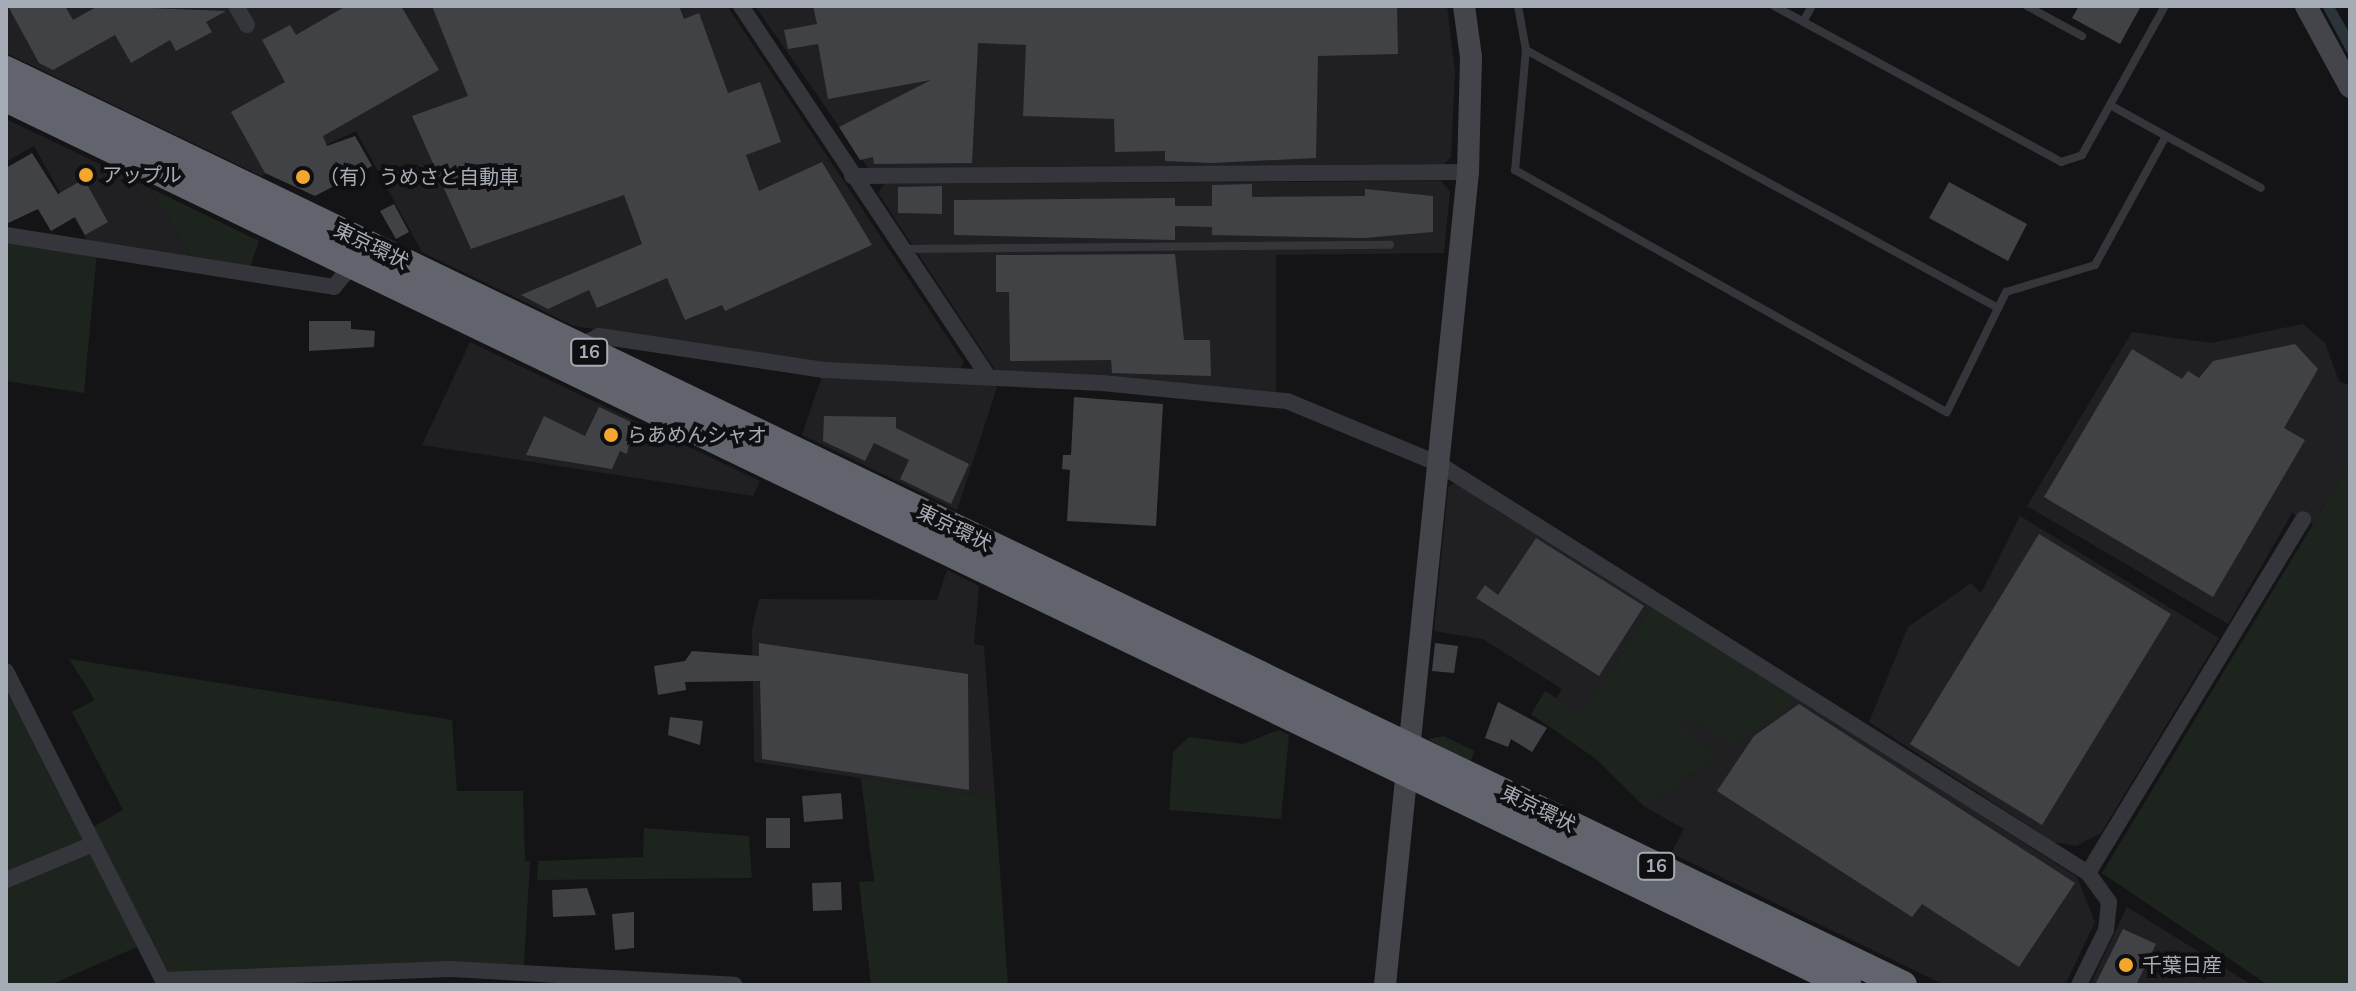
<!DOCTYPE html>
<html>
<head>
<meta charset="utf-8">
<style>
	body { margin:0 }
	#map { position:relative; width:2356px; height:991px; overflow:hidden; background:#141416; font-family:"Nunito Sans","Noto Sans JP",sans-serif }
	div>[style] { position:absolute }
	.built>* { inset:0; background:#202023 }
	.green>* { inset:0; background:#1c241d }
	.water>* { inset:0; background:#2a343a }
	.building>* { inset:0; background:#404246 }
	.lane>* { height:8px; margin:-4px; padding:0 4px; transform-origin:4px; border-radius:4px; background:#35363b }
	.street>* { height:16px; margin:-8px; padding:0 8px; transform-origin:8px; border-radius:8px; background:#35363b }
	.secondary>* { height:22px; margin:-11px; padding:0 11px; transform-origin:11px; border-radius:11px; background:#43454b }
	.highway>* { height:28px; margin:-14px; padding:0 14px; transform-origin:14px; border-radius:14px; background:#61646c }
	.dots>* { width:22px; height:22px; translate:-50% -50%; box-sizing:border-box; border:4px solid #0f0f11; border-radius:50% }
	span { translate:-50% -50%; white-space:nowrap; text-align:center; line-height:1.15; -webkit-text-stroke:8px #0f0f11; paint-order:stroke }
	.shield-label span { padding:2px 6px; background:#0f0f11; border:2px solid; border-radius:6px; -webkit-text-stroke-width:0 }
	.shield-label { font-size:18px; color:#a6acb6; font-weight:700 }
	.poi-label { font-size:20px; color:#a6acb6 }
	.left { translate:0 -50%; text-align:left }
	.street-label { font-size:20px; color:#a6acb6 }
	.frame { position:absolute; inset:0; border:8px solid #a6acb6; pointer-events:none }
</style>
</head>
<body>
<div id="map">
	<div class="built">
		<i style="clip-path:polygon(6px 6px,228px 6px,244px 32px,254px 27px,242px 6px,727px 6px,964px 362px,959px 371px,832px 365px,574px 326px,422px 252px,356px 131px,261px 176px,6px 53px)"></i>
		<i style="clip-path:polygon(755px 6px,1447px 6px,1455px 72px,1451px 157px,1444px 164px,868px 168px)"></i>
		<i style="clip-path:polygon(6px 119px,150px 188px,192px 257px,88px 242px,34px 146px,6px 162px)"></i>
		<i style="clip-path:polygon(1441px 181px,1450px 191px,1444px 253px,1276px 255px,1276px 392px,997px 373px,878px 193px,884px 184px)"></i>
		<i style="clip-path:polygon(2303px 324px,2325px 343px,2339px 381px,2350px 386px,2350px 463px,2313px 524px,2292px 513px,2228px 624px,2027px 506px,2132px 332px,2211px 343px)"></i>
		<i style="clip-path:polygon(470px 342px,760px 481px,753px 496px,422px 445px)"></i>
		<i style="clip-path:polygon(822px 376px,998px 384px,957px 510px,802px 435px)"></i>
		<i style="clip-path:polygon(1459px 481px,1653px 604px,1583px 717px,1556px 698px,1562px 689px,1483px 639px,1434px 631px,1448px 487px)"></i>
		<i style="clip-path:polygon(2020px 516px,2219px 638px,2101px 833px,2076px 846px,2054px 842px,1869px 722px,1908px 627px,1971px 583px,1981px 593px)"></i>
		<i style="clip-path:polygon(947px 570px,979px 586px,974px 644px,984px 646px,995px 798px,754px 762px,752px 629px,759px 599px,937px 600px)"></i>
		<i style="clip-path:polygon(1799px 698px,2077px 877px,2095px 922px,2065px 985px,1945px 985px,1671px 853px,1684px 829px,1645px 807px,1718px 755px,1675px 724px,1689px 715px)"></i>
		<i style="clip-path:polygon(2127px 907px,2252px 985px,2090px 985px)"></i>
	</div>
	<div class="green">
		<i style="clip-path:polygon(150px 188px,259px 241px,250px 267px,192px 257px)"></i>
		<i style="clip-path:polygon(6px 239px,97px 252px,84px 393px,6px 381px)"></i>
		<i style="clip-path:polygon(2350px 463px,2350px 985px,2268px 985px,2102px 873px)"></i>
		<i style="clip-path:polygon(1653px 604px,1799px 698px,1732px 745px,1689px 715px,1676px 724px,1718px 755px,1645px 807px,1596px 759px,1531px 714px,1545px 691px,1583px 716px)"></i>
		<i style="clip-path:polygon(69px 659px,452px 720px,457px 791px,523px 791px,525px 861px,530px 861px,524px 967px,167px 972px,91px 828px,123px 810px,72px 712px,95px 700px)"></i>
		<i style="clip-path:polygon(6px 682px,86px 843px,6px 876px)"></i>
		<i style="clip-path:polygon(1278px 730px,1289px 735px,1281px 819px,1169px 810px,1173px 752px,1189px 737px,1243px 744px)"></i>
		<i style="clip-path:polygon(1444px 736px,1475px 751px,1469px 763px,1428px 739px)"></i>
		<i style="clip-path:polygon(861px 778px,995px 798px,1008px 985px,871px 985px,859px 882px,874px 881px)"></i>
		<i style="clip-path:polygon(644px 828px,749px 836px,752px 878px,537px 880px,538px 861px,643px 857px)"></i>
		<i style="clip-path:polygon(90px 850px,137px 947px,50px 985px,6px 985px,6px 884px)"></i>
	</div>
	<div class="water">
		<i style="clip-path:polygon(2322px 6px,2334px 6px,2350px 34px,2350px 58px)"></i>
	</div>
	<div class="building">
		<i style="clip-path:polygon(8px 6px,65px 6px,73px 20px,98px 6px,226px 11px,206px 22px,212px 32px,176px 51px,170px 40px,131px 63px,115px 35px,53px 70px,39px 63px)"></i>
		<i style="clip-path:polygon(346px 6px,401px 6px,439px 70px,323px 136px,327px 146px,355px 136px,372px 166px,315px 196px,265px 173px,231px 112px,285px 82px,262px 40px,290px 25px,296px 35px)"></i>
		<i style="clip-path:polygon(432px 6px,679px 6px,684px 19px,699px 13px,728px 93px,760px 82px,781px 142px,746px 155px,759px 191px,822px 162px,872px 245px,725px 311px,722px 305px,685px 320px,667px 278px,597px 308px,589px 290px,548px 309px,521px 295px,642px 244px,624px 195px,471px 249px,412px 116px,468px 96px)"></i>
		<i style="clip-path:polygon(813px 6px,1397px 6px,1398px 54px,1318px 56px,1316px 158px,1212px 163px,1165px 161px,1165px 151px,1115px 152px,1114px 119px,1023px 116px,1026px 45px,978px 43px,972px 163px,874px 164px,873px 157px,860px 160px,839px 127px,931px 80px,828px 99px,818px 44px,788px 49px,784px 30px,817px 24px)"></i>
		<i style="clip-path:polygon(2079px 6px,2141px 6px,2120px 44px,2072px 18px)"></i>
		<i style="clip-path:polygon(32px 153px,58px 194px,84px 179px,108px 222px,85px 235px,75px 217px,51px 231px,38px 209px,6px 224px,6px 168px)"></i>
		<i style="clip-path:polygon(1949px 182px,2027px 224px,2008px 261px,1929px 218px)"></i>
		<i style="clip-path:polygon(1252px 184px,1252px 197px,1365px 196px,1365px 189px,1433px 196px,1433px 232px,1364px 238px,1212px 235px,1212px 227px,1175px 226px,1175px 240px,954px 235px,954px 200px,1175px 198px,1175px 206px,1212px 206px,1212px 185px)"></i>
		<i style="clip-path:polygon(942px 186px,942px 214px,898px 213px,898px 187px)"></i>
		<i style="clip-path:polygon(394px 204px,409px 232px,396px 239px,380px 211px)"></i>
		<i style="clip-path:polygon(1175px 254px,1184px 340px,1210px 340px,1211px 376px,1112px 373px,1111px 360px,1010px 361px,1009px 292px,996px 292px,996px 255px)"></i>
		<i style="clip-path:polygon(309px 321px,351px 321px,351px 329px,375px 331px,374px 347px,309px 351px)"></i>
		<i style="clip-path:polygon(2295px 344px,2318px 369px,2284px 428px,2305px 440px,2213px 597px,2044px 497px,2132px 349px,2182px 379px,2188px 371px,2199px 378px,2213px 361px)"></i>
		<i style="clip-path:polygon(1074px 397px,1163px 404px,1156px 526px,1067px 521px,1070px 470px,1062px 469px,1063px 455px,1071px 455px)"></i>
		<i style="clip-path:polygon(599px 407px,633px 423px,627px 454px,620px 451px,612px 469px,526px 455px,544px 416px,585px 436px)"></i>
		<i style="clip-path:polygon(824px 416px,896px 417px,896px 428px,969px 464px,951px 504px,900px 479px,909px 460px,874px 443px,865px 461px,823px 441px)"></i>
		<i style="clip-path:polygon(2039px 534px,2171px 614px,2042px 825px,1910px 744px)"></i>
		<i style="clip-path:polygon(1536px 538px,1644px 606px,1599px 676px,1476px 598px,1485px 585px,1498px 595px)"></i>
		<i style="clip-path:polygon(759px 643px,968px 674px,969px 790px,762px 759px,760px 681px,685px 682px,686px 690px,658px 695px,654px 666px,685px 661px,692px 651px,759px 656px)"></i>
		<i style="clip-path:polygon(1435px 643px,1458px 646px,1454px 673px,1432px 671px)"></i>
		<i style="clip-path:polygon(1498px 702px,1547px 728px,1532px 752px,1511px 739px,1508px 747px,1485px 738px)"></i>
		<i style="clip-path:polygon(1799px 704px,2075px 883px,2019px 967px,1922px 904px,1912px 917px,1717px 791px,1754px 736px)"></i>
		<i style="clip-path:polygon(670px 717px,703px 721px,700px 745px,668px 735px)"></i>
		<i style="clip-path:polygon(841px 793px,843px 819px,804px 822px,802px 796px)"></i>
		<i style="clip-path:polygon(766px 818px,790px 818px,790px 848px,766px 848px)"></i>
		<i style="clip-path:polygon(841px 882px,842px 910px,813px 911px,812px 883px)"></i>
		<i style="clip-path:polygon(587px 888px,596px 915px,553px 917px,552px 890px)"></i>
		<i style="clip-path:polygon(634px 912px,634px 948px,615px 950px,612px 914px)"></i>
		<i style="clip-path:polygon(2123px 929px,2156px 944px,2136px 985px,2095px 985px)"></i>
	</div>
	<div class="lane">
		<i style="left:1518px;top:6px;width:45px;rotate:79.7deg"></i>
		<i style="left:1526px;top:50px;width:121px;rotate:95.2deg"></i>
		<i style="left:1515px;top:170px;width:495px;rotate:29.3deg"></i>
		<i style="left:1947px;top:412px;width:134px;rotate:-63.8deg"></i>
		<i style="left:2006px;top:292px;width:93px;rotate:-16.9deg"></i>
		<i style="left:2095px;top:265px;width:147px;rotate:-61.2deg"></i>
		<i style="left:2166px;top:136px;width:108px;rotate:28.7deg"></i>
		<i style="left:1774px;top:6px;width:327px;rotate:28.5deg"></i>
		<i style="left:2061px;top:162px;width:22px;rotate:-18deg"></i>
		<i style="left:2082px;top:155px;width:171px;rotate:-60.9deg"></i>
		<i style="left:2027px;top:6px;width:63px;rotate:28.6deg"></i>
		<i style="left:1803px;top:22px;width:18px;rotate:-61deg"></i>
		<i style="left:1526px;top:50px;width:538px;rotate:28.66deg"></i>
		<i style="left:2110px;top:105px;width:64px;rotate:29deg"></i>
		<i style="left:902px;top:249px;width:488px;rotate:-0.5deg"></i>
	</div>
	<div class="street">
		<i style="left:236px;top:6px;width:22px;rotate:60deg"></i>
		<i style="left:741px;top:6px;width:446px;rotate:56.3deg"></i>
		<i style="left:852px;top:176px;width:616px;rotate:-0.37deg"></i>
		<i style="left:6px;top:235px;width:332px;rotate:9deg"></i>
		<i style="left:334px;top:287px;width:36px;rotate:-51deg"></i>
		<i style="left:579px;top:347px;width:23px;rotate:-29deg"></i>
		<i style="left:599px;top:336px;width:229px;rotate:8.6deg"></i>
		<i style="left:825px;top:370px;width:277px;rotate:2.7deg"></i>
		<i style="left:1102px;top:383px;width:186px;rotate:5.6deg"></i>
		<i style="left:1287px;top:401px;width:165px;rotate:22.5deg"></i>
		<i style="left:1439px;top:464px;width:767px;rotate:32.22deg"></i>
		<i style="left:2088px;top:873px;width:36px;rotate:54deg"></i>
		<i style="left:2109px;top:902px;width:28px;rotate:96deg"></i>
		<i style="left:2106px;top:930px;width:61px;rotate:116.1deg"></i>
		<i style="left:6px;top:671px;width:352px;rotate:63.1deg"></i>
		<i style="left:2088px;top:873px;width:414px;rotate:-58.7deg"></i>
		<i style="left:6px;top:880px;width:94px;rotate:-22.5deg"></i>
		<i style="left:163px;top:980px;width:288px;rotate:-2.2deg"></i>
		<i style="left:451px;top:969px;width:284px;rotate:3.2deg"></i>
	</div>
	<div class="secondary">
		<i style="left:2306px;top:6px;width:92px;rotate:61.5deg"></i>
		<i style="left:1385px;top:985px;width:817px;rotate:-84.17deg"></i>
		<i style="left:1468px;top:172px;width:115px;rotate:-88.5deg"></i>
		<i style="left:1471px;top:57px;width:51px;rotate:-97.8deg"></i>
	</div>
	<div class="highway">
		<i style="left:6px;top:70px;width:2106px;rotate:25.75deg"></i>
		<i style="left:6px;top:98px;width:2044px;rotate:25.72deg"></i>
	</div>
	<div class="dots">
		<i style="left:86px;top:175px;background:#f4a72e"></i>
		<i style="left:303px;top:177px;background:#f4a72e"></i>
		<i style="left:611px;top:435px;background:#f4a72e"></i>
		<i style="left:2126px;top:965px;background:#f4a72e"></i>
	</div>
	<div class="shield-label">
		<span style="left:589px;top:352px">16</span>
		<span style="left:1656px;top:866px">16</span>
	</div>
	<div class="poi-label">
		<span class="left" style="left:102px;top:175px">アップル</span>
		<span class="left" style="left:319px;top:177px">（有）うめさと自動車</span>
		<span class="left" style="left:627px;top:435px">らあめんシャオ</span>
		<span class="left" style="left:2142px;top:965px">千葉日産</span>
	</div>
	<div class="street-label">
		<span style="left:371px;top:246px;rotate:26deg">東京環状</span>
		<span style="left:954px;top:528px;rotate:26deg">東京環状</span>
		<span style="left:1538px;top:809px;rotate:26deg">東京環状</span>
	</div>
	<div class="frame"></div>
</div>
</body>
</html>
